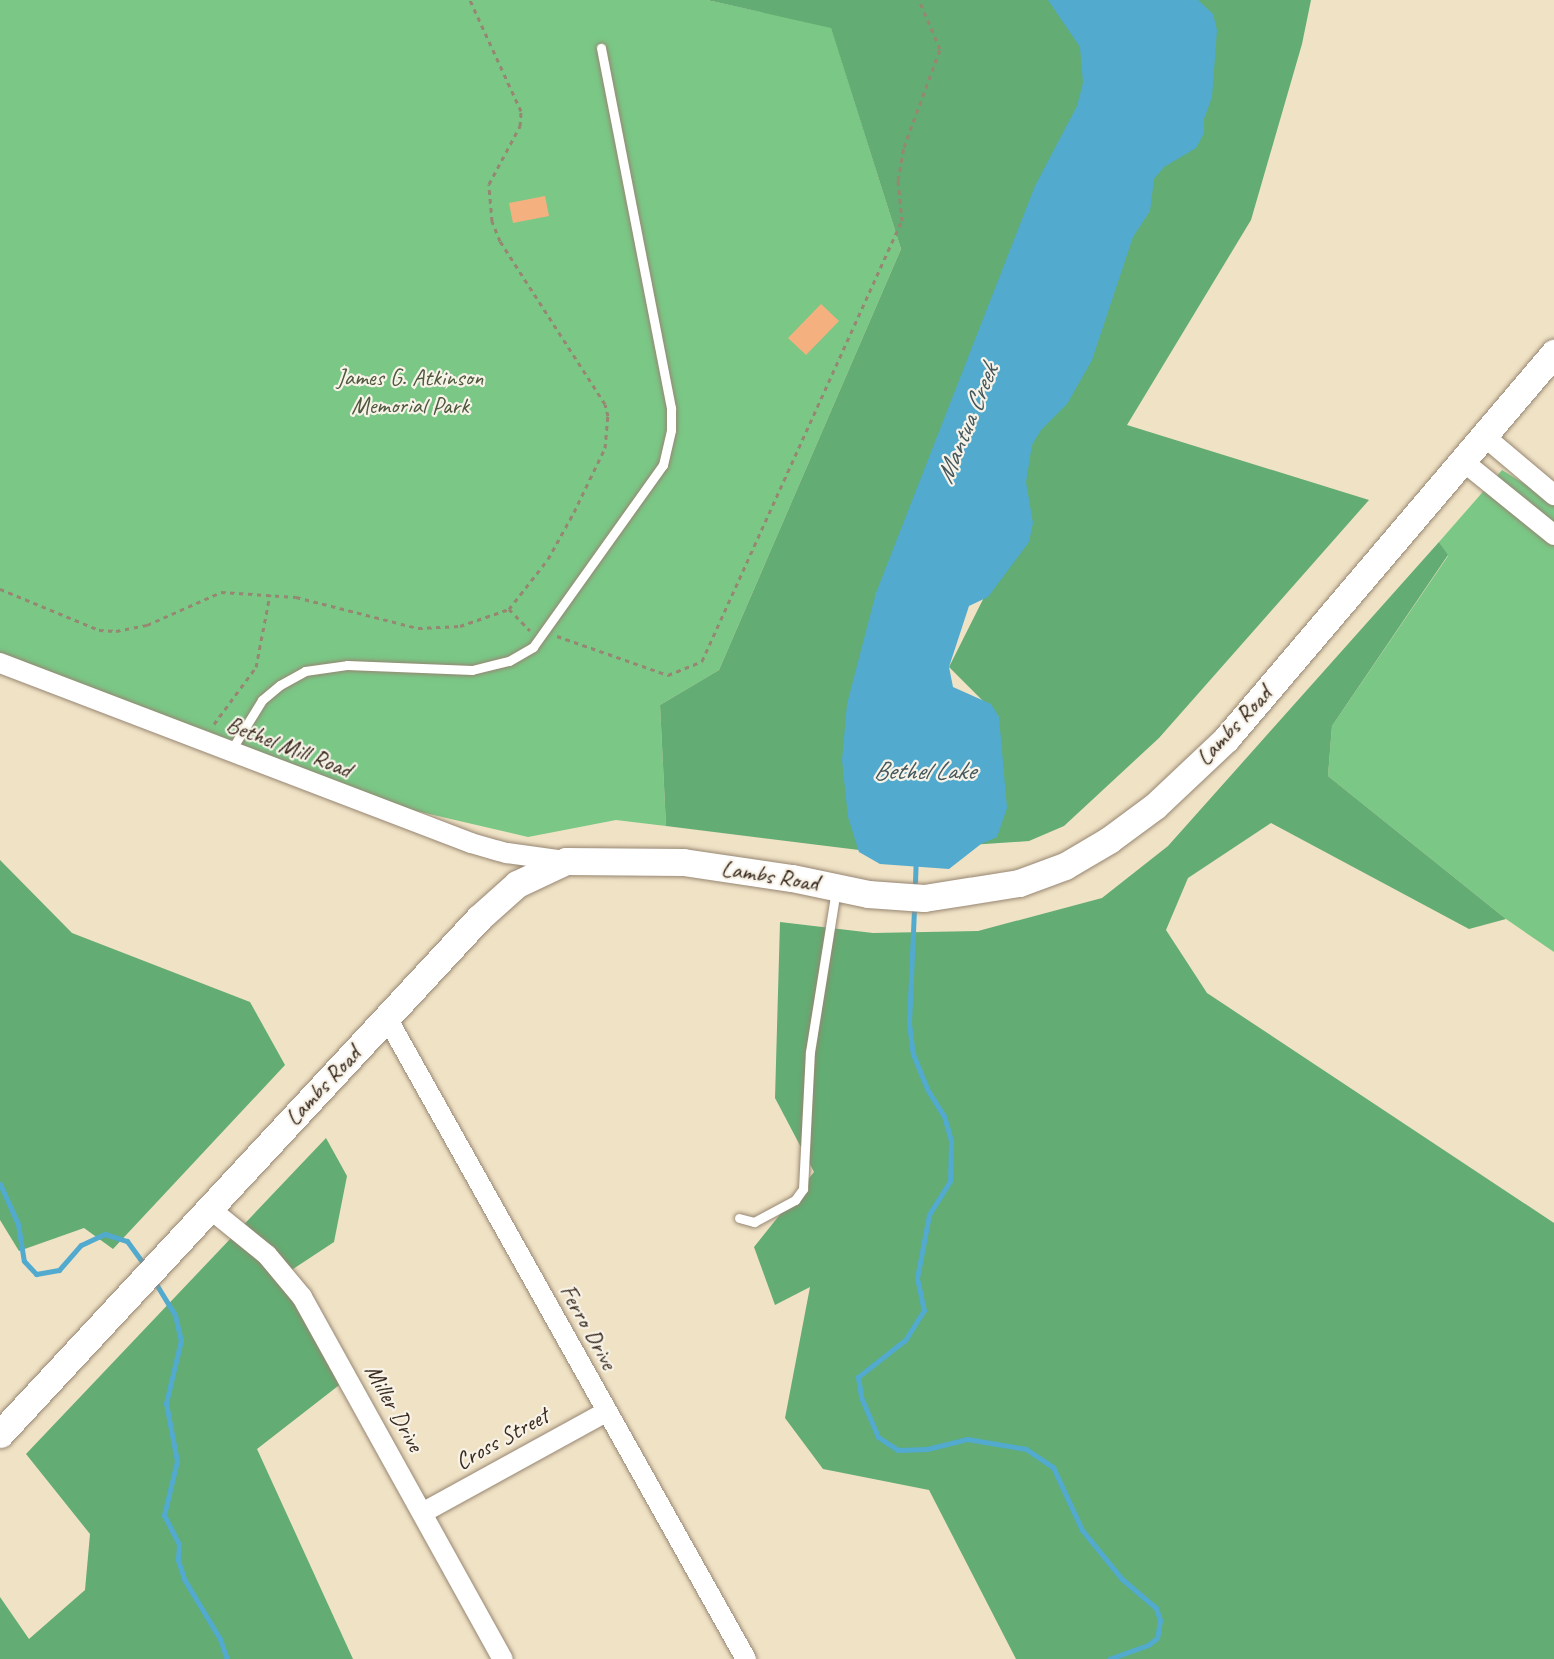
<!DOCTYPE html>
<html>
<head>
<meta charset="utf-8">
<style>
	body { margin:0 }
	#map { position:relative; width:1554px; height:1659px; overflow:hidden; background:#f0e2c5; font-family:Caveat,sans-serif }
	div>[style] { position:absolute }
	.green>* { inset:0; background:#7ac786 }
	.forest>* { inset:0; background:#63ac73 }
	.water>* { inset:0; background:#52aacf }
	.stream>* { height:5px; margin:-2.5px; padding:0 2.5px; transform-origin:2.5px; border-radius:2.5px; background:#52aacf }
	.building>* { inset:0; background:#f5b080 }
	.path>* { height:3px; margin-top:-1.5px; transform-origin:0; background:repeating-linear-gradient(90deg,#968672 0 4.5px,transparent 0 9px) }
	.roads { filter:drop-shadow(0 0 2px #968672) drop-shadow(0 0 2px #968672) }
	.service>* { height:9px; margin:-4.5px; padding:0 4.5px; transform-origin:4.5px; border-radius:4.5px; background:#fff }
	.minor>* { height:20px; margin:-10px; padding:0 10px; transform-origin:10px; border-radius:10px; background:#fff }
	.secondary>* { height:27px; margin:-13.5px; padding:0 13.5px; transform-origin:13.5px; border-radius:13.5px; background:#fff }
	span { translate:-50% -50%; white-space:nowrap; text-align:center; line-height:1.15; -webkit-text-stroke:4.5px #f7f3e8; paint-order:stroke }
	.park-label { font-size:24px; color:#4e593d }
	.street-label { font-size:24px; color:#3b2a1e }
	.water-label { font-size:26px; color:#43575c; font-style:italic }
</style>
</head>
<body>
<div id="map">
	<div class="green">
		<i style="clip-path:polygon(0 0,707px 0,831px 27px,901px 249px,719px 670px,660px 705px,666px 826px,616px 820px,528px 837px,412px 810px,0 656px)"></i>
		<i style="clip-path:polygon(1502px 470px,1554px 502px,1554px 952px,1506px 919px,1328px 776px,1332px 726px,1448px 556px,1439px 542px)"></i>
	</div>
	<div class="forest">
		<i style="clip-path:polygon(707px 0,1311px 0,1302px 44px,1251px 220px,1127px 425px,1369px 500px,1159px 738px,1064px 826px,1029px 841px,970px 845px,999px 717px,949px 667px,1030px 506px,876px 593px,859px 850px,666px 826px,660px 705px,719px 670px,901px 249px,831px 28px)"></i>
		<i style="clip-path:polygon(1439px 542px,1448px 555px,1332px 726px,1328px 776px,1506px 919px,1469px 929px,1271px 823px,1188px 878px,1166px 930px,1207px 993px,1554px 1223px,1554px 1659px,1016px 1659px,929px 1490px,823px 1469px,785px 1418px,810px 1287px,775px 1305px,754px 1247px,814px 1172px,775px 1098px,780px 922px,873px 933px,978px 931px,1102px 898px,1168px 846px)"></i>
		<i style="clip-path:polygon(0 860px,72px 933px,250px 1002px,285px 1065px,113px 1249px,84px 1228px,19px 1251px,0 1220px)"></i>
		<i style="clip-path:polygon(326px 1138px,347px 1176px,334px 1242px,284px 1275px,347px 1379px,257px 1449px,353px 1659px,0 1659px,0 1597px,29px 1639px,85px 1590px,90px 1534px,26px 1454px)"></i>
	</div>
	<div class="water">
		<i style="clip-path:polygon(1048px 0,1198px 0,1213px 14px,1217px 30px,1212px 97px,1204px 119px,1204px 133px,1196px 148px,1164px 167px,1154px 179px,1150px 211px,1133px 237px,1092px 360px,1067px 404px,1041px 430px,1032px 445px,1026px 482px,1033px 523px,1029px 542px,988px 597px,969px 606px,949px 667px,953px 687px,991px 704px,999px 717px,1007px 808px,997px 837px,981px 844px,949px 869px,880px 864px,859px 852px,848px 817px,842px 760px,847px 704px,876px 593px,1035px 186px,1077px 106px,1083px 83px,1080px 47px)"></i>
	</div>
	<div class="stream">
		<i style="left:915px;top:882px;width:23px;rotate:-88deg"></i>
		<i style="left:914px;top:909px;width:114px;rotate:92.5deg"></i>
		<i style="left:909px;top:1023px;width:31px;rotate:83deg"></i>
		<i style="left:913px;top:1054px;width:38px;rotate:68deg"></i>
		<i style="left:927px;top:1089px;width:32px;rotate:58deg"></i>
		<i style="left:944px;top:1116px;width:26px;rotate:74deg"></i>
		<i style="left:951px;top:1141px;width:40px;rotate:91.4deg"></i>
		<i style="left:950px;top:1181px;width:40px;rotate:122deg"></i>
		<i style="left:929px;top:1215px;width:64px;rotate:100.8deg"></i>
		<i style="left:917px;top:1278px;width:33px;rotate:78deg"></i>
		<i style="left:924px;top:1310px;width:36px;rotate:122deg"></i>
		<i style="left:905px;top:1340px;width:60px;rotate:141.8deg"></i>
		<i style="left:858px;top:1377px;width:20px;rotate:81deg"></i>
		<i style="left:861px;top:1397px;width:43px;rotate:67deg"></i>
		<i style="left:878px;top:1437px;width:24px;rotate:33deg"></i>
		<i style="left:898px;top:1450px;width:29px;rotate:-2deg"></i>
		<i style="left:927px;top:1449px;width:41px;rotate:-14deg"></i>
		<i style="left:967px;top:1439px;width:60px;rotate:9.6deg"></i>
		<i style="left:1026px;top:1449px;width:32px;rotate:34deg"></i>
		<i style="left:1053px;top:1467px;width:69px;rotate:65.3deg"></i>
		<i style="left:1082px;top:1530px;width:63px;rotate:50.8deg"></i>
		<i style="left:1122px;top:1579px;width:45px;rotate:40.5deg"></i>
		<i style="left:1156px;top:1608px;width:13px;rotate:72deg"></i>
		<i style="left:1160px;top:1620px;width:18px;rotate:99deg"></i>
		<i style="left:1157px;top:1638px;width:11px;rotate:142deg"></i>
		<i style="left:1148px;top:1645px;width:41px;rotate:160.3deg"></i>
		<i style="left:0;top:1184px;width:44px;rotate:65.8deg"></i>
		<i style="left:18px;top:1224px;width:37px;rotate:81deg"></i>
		<i style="left:24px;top:1261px;width:18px;rotate:47deg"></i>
		<i style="left:36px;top:1274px;width:23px;rotate:-10deg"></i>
		<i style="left:59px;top:1270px;width:33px;rotate:-49deg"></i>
		<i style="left:81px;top:1245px;width:26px;rotate:-25deg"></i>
		<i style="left:105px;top:1234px;width:23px;rotate:18deg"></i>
		<i style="left:127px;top:1241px;width:31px;rotate:54deg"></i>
		<i style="left:153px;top:1279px;width:42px;rotate:58.6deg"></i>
		<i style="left:175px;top:1315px;width:26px;rotate:77deg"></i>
		<i style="left:181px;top:1340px;width:65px;rotate:103.4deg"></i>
		<i style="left:166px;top:1403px;width:59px;rotate:79.3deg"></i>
		<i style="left:177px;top:1461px;width:56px;rotate:103.5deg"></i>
		<i style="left:164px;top:1515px;width:33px;rotate:63deg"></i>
		<i style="left:179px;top:1544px;width:16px;rotate:94deg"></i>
		<i style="left:178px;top:1560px;width:20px;rotate:72deg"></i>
		<i style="left:184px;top:1579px;width:70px;rotate:59deg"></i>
		<i style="left:220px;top:1639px;width:21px;rotate:71deg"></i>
	</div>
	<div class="building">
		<i style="clip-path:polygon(545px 196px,549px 216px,513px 223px,509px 203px)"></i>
		<i style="clip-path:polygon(821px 304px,839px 321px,806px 355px,788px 338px)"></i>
	</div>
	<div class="path">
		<i style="left:0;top:589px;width:107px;rotate:22.5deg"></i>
		<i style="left:99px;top:630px;width:17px;rotate:3deg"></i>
		<i style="left:116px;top:631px;width:32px;rotate:-11deg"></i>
		<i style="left:147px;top:625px;width:81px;rotate:-24deg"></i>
		<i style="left:221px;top:592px;width:75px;rotate:3.8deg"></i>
		<i style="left:296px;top:597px;width:126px;rotate:14.3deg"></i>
		<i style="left:418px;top:628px;width:42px;rotate:-2.7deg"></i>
		<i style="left:460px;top:626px;width:52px;rotate:-19.1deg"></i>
		<i style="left:509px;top:609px;width:63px;rotate:-52deg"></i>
		<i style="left:548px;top:559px;width:54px;rotate:-61deg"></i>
		<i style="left:574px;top:512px;width:71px;rotate:-64.2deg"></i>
		<i style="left:605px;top:448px;width:32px;rotate:-85deg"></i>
		<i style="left:608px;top:416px;width:12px;rotate:-104deg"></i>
		<i style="left:605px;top:404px;width:194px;rotate:-122.8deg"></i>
		<i style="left:500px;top:241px;width:22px;rotate:-112deg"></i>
		<i style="left:492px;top:221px;width:37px;rotate:-95deg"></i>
		<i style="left:489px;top:184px;width:66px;rotate:-61.9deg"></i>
		<i style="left:520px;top:126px;width:15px;rotate:-86deg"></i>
		<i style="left:521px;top:111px;width:122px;rotate:-114.7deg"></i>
		<i style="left:509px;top:609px;width:30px;rotate:46deg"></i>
		<i style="left:557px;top:636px;width:118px;rotate:19.4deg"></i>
		<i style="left:668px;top:675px;width:37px;rotate:-22deg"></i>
		<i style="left:702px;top:661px;width:483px;rotate:-65.6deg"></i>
		<i style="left:902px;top:221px;width:41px;rotate:-95.6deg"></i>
		<i style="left:898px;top:180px;width:34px;rotate:-80deg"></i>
		<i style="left:904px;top:147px;width:104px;rotate:-69.8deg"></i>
		<i style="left:940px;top:49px;width:53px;rotate:-113.2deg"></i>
		<i style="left:214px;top:724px;width:71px;rotate:-53.6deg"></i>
		<i style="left:256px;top:667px;width:74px;rotate:-79.1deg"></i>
	</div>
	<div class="roads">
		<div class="service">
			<i style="left:230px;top:752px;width:61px;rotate:-58.4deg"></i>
			<i style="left:262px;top:700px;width:23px;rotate:-40deg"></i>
			<i style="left:280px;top:685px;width:29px;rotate:-29deg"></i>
			<i style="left:305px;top:671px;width:42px;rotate:-8.1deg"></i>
			<i style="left:347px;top:665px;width:125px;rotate:2.3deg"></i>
			<i style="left:472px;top:670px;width:38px;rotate:-14deg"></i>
			<i style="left:509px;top:661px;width:28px;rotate:-30deg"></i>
			<i style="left:533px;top:647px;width:224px;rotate:-54.5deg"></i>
			<i style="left:663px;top:465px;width:36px;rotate:-77deg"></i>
			<i style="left:671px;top:430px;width:22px;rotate:-90deg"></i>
			<i style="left:671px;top:408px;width:367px;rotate:-101deg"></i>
			<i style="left:739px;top:1218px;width:16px;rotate:15deg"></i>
			<i style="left:754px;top:1222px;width:47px;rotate:-28.2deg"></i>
			<i style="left:795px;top:1200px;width:14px;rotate:-54deg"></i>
			<i style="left:803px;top:1189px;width:137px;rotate:-87.1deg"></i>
			<i style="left:810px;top:1052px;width:165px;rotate:-80.9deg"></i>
		</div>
		<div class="minor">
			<i style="left:1484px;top:436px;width:92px;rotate:40.1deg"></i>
			<i style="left:1464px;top:462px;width:116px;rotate:39deg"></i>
			<i style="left:0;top:663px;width:504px;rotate:20.92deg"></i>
			<i style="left:471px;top:843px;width:37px;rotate:16deg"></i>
			<i style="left:507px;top:853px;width:60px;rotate:7.7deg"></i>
			<i style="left:387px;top:1018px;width:735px;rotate:60.75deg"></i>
			<i style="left:209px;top:1208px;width:75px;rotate:39deg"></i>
			<i style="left:267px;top:1255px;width:55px;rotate:50.2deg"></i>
			<i style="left:302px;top:1297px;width:414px;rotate:61deg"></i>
			<i style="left:424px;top:1512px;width:208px;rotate:-28.8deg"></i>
		</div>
		<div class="secondary">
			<i style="left:0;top:1434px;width:704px;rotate:-47.13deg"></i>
			<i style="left:479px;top:918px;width:51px;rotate:-41.8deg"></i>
			<i style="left:517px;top:884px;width:54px;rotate:-25.1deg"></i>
			<i style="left:566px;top:861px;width:117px;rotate:0.5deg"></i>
			<i style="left:683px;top:862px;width:110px;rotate:8.4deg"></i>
			<i style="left:792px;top:878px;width:78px;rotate:11.9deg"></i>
			<i style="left:868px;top:894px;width:56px;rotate:4.1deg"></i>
			<i style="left:924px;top:898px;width:96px;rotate:-9deg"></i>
			<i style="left:1019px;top:883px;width:49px;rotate:-20.3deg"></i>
			<i style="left:1065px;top:866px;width:51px;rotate:-30.6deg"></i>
			<i style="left:1109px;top:840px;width:57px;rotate:-36.5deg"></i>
			<i style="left:1155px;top:806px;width:98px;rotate:-43.3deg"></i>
			<i style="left:1226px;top:739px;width:507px;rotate:-49.64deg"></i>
		</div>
	</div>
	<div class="park-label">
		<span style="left:410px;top:392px">James G. Atkinson<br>Memorial Park</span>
	</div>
	<div class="street-label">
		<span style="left:1234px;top:726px;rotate:-47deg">Lambs Road</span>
		<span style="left:289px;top:747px;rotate:21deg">Bethel Mill Road</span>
		<span style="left:770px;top:876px;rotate:9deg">Lambs Road</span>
		<span style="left:323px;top:1086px;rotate:-47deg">Lambs Road</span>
		<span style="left:588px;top:1327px;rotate:61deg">Ferro Drive</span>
		<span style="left:394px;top:1408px;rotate:61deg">Miller Drive</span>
		<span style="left:502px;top:1439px;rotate:-29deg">Cross Street</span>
	</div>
	<div class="water-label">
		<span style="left:967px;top:424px;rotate:-68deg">Mantua Creek</span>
		<span style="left:924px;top:771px">Bethel Lake</span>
	</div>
</div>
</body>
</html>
